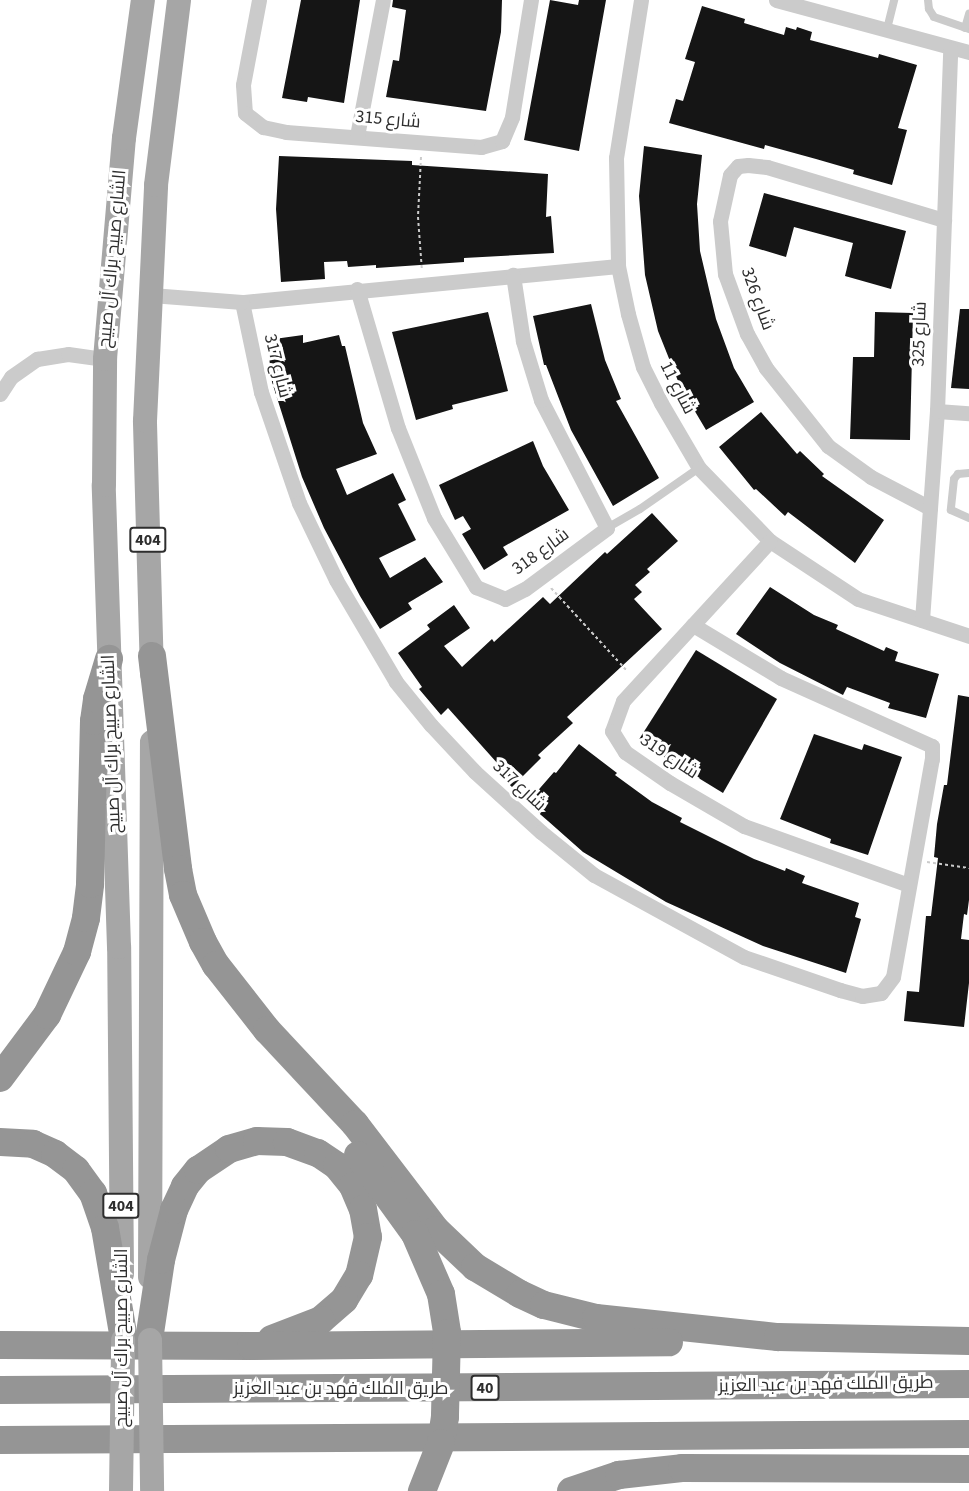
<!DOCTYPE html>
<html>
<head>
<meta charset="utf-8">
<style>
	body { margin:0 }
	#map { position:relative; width:969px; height:1491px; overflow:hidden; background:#fff; font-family:"Source Sans 3",Cairo,sans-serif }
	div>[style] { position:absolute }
	.building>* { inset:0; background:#151515 }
	.path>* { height:2px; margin-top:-1px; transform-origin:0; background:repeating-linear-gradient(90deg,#cbcbcb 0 3px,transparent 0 6px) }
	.lane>* { height:8px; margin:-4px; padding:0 4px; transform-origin:4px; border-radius:4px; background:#cbcbcb }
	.street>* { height:15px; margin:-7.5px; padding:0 7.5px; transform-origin:7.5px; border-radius:7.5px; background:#cbcbcb }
	.primary>* { height:24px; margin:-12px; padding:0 12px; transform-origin:12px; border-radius:12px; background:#a6a6a6 }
	.highway>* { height:28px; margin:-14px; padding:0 14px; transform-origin:14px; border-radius:14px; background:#959595 }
	.primary-bridge>* { height:24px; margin:-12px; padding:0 12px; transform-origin:12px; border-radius:12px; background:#a6a6a6 }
	.highway-bridge>* { height:28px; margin:-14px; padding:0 14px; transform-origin:14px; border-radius:14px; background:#959595 }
	span { translate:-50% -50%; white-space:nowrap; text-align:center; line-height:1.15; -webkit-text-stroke:6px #fff; paint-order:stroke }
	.shield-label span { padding:2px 4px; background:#fff; border:2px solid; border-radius:4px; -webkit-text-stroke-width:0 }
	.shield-label { font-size:16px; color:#2e2e2e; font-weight:700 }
	.street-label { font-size:18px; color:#2e2e2e }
</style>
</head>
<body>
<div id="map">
	<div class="building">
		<i style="clip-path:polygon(301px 0,360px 0,344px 103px,308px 97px,307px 102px,282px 98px)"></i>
		<i style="clip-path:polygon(393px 0,502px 0,501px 32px,486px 111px,386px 97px,393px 60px,399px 61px,406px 10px,392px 7px)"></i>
		<i style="clip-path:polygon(550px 0,578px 5px,579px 0,606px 0,579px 151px,524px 140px)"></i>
		<i style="clip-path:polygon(702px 6px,745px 19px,744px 23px,784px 35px,786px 27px,796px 30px,797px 27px,812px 32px,810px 40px,878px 58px,879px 54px,917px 65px,898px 128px,907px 130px,892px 185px,853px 174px,854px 170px,816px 159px,765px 145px,764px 149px,669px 123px,676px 99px,683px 101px,695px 62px,685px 59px)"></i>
		<i style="clip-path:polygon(644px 146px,702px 155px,697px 204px,700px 251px,716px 319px,734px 368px,754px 402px,706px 430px,680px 386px,658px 331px,645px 275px,639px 196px)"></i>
		<i style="clip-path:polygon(279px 156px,412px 161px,412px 165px,548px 174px,546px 217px,551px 216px,554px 253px,464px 258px,464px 262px,376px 268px,376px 265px,348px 267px,347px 261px,324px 262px,325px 279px,281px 282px,276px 209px)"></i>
		<i style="clip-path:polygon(764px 193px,906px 231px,891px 289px,845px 276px,853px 243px,794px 227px,786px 257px,749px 246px)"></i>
		<i style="clip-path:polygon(591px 304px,605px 360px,621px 399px,616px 401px,659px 478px,613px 506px,571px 430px,546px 365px,544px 365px,533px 316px)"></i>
		<i style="clip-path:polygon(960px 309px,969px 309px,969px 389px,951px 388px)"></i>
		<i style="clip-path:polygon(488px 312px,508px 391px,452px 405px,453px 409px,416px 420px,392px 332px)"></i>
		<i style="clip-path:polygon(875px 312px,913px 313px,910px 440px,850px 439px,853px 357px,874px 357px)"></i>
		<i style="clip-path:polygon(303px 335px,303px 343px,339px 335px,342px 346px,345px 346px,363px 423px,377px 454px,336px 469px,347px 495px,393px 473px,406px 500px,398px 504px,416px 540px,379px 558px,390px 578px,425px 557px,443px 582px,408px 603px,412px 609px,380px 629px,360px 596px,324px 528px,302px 477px,272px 382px,267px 340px)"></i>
		<i style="clip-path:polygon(761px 412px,797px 454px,800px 451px,824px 474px,822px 476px,884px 520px,855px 563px,788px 512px,785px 516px,756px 489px,754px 490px,719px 447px)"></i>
		<i style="clip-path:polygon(533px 441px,543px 466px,569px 510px,503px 547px,508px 555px,484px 570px,462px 534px,471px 529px,463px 516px,455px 520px,439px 485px)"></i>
		<i style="clip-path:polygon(652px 513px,678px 541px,647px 569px,650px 572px,635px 585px,642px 592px,634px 599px,662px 629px,567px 717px,573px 723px,538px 755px,541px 758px,512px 787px,493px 769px,498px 764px,448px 708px,441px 715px,419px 689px,422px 687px,398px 653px,430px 629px,427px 625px,454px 605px,470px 628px,444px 646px,462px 667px,492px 639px,494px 642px,543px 597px,550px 604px,605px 552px,607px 554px)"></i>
		<i style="clip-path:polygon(770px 587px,814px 615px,838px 625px,836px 629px,884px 651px,886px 647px,898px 652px,895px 661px,939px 674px,926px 718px,888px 708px,890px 703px,847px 687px,843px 695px,780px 663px,736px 634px)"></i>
		<i style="clip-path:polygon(696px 650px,777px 699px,723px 793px,638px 741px)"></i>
		<i style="clip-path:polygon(958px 695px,969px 697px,969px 900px,967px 915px,964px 914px,961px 939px,969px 940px,969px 983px,964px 1027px,904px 1021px,907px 991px,919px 992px,926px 916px,931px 916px,938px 858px,934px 857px,937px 824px,944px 785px,947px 785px)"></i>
		<i style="clip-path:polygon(814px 734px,862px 750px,864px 744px,902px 757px,868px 855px,830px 843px,831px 839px,780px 819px)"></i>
		<i style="clip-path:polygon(579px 744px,617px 773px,615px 775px,652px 802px,682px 818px,680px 822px,754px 859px,785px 871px,786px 868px,805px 876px,802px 883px,859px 903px,855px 917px,861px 919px,846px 973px,763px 946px,666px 902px,583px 852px,548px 821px,527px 803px,554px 772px,556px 773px)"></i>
	</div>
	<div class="path">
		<i style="left:421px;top:157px;width:60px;rotate:92.9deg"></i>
		<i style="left:418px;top:217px;width:54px;rotate:85.8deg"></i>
		<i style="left:551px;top:588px;width:114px;rotate:47.5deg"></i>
		<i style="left:927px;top:862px;width:42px;rotate:8.1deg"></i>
	</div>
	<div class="lane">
		<i style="left:928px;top:0;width:9px;rotate:84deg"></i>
		<i style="left:929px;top:9px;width:9px;rotate:58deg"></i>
		<i style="left:934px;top:17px;width:37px;rotate:19deg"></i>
		<i style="left:965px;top:28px;width:15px;rotate:-74deg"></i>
		<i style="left:887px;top:29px;width:30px;rotate:-76deg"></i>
		<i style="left:969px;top:473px;width:11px;rotate:175deg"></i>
		<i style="left:958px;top:474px;width:6px;rotate:129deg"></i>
		<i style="left:954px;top:479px;width:31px;rotate:96deg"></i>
		<i style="left:951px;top:510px;width:20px;rotate:24deg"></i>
		<i style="left:607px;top:528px;width:38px;rotate:-30deg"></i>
		<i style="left:640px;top:509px;width:72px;rotate:-34.8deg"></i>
	</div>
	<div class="street">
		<i style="left:259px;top:0;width:86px;rotate:100.7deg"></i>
		<i style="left:243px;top:85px;width:28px;rotate:86deg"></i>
		<i style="left:245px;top:113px;width:23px;rotate:38deg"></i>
		<i style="left:263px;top:127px;width:24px;rotate:12deg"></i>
		<i style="left:286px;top:132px;width:196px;rotate:4.4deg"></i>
		<i style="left:481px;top:147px;width:22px;rotate:-16deg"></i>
		<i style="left:502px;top:141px;width:26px;rotate:-67deg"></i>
		<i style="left:512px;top:117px;width:119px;rotate:-80.8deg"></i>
		<i style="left:641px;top:0;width:160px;rotate:99deg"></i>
		<i style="left:616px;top:158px;width:108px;rotate:88.9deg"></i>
		<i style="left:618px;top:266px;width:49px;rotate:78.2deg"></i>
		<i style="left:628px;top:314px;width:55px;rotate:74.2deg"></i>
		<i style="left:643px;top:367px;width:40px;rotate:63.4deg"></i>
		<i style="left:661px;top:403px;width:75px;rotate:59.7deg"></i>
		<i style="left:699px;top:468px;width:102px;rotate:45.8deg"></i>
		<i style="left:770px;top:541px;width:105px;rotate:33.4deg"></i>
		<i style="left:858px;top:599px;width:117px;rotate:18.4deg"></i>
		<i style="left:776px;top:0;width:200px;rotate:15.1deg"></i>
		<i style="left:357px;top:136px;width:138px;rotate:-79.2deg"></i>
		<i style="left:618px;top:266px;width:378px;rotate:174.5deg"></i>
		<i style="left:242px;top:302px;width:92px;rotate:78.1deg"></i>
		<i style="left:261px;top:392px;width:117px;rotate:71.1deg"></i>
		<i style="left:299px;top:503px;width:85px;rotate:64.3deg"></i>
		<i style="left:336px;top:580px;width:118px;rotate:59.5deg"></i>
		<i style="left:396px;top:682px;width:55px;rotate:50.9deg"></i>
		<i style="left:431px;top:725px;width:64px;rotate:46.9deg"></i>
		<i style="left:475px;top:772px;width:89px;rotate:42.3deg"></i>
		<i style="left:541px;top:832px;width:68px;rotate:39.1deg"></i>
		<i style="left:594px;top:875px;width:171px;rotate:28.7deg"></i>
		<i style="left:744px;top:957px;width:102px;rotate:19deg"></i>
		<i style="left:840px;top:990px;width:23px;rotate:15deg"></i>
		<i style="left:862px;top:996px;width:19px;rotate:-9deg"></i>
		<i style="left:881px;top:993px;width:20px;rotate:-53deg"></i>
		<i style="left:893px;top:977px;width:221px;rotate:-79.9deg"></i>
		<i style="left:932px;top:759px;width:13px;rotate:-90deg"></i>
		<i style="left:932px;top:746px;width:166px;rotate:-155.8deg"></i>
		<i style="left:781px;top:678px;width:103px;rotate:-148.9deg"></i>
		<i style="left:357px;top:289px;width:145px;rotate:73.6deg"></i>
		<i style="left:398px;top:428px;width:97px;rotate:68.2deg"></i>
		<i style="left:434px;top:518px;width:81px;rotate:58.7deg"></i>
		<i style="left:476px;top:587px;width:31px;rotate:22deg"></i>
		<i style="left:505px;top:599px;width:22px;rotate:-27deg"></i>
		<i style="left:525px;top:589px;width:102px;rotate:-36.6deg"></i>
		<i style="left:607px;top:528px;width:144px;rotate:-117.3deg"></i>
		<i style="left:541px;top:400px;width:62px;rotate:-107deg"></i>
		<i style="left:523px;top:341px;width:67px;rotate:-98.6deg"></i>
		<i style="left:151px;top:295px;width:91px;rotate:4.4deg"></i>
		<i style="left:0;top:394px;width:20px;rotate:-57deg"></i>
		<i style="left:11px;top:377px;width:32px;rotate:-35deg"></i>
		<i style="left:37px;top:359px;width:31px;rotate:-9deg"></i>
		<i style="left:68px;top:354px;width:37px;rotate:8deg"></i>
		<i style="left:937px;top:411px;width:32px;rotate:4deg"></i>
		<i style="left:930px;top:508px;width:67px;rotate:-152.3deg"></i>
		<i style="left:871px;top:477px;width:53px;rotate:-144.2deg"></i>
		<i style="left:828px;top:446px;width:100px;rotate:-128.5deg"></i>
		<i style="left:766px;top:368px;width:39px;rotate:-119deg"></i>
		<i style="left:747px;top:334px;width:64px;rotate:-110.1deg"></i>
		<i style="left:725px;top:274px;width:53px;rotate:-95.4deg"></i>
		<i style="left:720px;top:221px;width:47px;rotate:-77.7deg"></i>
		<i style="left:730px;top:175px;width:12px;rotate:-48deg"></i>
		<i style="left:738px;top:166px;width:10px;rotate:-6deg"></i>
		<i style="left:748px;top:165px;width:19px;rotate:6deg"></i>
		<i style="left:767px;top:167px;width:185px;rotate:16.7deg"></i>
		<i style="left:770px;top:541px;width:217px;rotate:132.6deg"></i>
		<i style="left:623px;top:701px;width:32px;rotate:110deg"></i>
		<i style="left:612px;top:731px;width:25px;rotate:58deg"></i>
		<i style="left:625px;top:752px;width:55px;rotate:34.6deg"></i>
		<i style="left:670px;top:783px;width:86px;rotate:30.2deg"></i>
		<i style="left:744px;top:826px;width:175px;rotate:19.7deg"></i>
		<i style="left:922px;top:620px;width:210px;rotate:-85.9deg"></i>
		<i style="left:937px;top:411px;width:362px;rotate:-87.9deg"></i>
	</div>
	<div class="primary">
		<i style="left:152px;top:674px;width:253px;rotate:-91.6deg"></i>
		<i style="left:145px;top:421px;width:236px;rotate:-87.3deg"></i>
		<i style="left:156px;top:185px;width:186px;rotate:-82.9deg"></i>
		<i style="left:122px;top:1274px;width:327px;rotate:-90.5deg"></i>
		<i style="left:119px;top:947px;width:462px;rotate:-91.9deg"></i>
		<i style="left:104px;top:485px;width:126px;rotate:-89.5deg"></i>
		<i style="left:105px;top:359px;width:222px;rotate:-85.1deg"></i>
		<i style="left:124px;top:138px;width:139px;rotate:-82.2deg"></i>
		<i style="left:150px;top:1277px;width:535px;rotate:-89.79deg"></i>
	</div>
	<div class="highway">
		<i style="left:152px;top:656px;width:215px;rotate:83deg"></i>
		<i style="left:178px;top:869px;width:26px;rotate:79deg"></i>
		<i style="left:183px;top:895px;width:51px;rotate:66.9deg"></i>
		<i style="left:203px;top:942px;width:26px;rotate:61deg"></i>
		<i style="left:216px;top:965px;width:83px;rotate:51.9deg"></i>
		<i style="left:267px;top:1030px;width:129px;rotate:46.9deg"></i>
		<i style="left:355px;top:1124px;width:133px;rotate:52.6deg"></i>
		<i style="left:436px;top:1230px;width:54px;rotate:43.5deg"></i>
		<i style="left:475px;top:1267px;width:52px;rotate:31deg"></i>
		<i style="left:520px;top:1294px;width:26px;rotate:25deg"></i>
		<i style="left:544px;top:1305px;width:54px;rotate:14deg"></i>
		<i style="left:596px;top:1318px;width:183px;rotate:6deg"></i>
		<i style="left:778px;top:1337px;width:191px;rotate:1.2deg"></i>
		<i style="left:0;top:1078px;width:79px;rotate:-53.3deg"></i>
		<i style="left:47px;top:1015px;width:70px;rotate:-64.5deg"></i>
		<i style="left:77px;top:952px;width:35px;rotate:-75deg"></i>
		<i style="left:86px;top:918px;width:34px;rotate:-83deg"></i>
		<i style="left:90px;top:884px;width:163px;rotate:-88.6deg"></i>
		<i style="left:94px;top:721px;width:22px;rotate:-82deg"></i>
		<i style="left:97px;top:699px;width:42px;rotate:-73.3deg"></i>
		<i style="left:0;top:1142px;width:33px;rotate:3deg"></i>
		<i style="left:33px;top:1144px;width:24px;rotate:24deg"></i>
		<i style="left:55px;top:1154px;width:26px;rotate:37deg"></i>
		<i style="left:76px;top:1170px;width:29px;rotate:54deg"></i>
		<i style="left:93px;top:1193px;width:37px;rotate:71deg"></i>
		<i style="left:105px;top:1228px;width:107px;rotate:80.3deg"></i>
		<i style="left:150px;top:1333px;width:74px;rotate:-81.4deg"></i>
		<i style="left:161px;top:1260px;width:52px;rotate:-75.4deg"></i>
		<i style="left:174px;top:1210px;width:26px;rotate:-65deg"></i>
		<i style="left:185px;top:1186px;width:21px;rotate:-51deg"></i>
		<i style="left:198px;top:1170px;width:37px;rotate:-34deg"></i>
		<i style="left:229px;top:1149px;width:29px;rotate:-16deg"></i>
		<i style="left:257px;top:1141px;width:30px;rotate:2deg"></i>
		<i style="left:287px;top:1142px;width:33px;rotate:20deg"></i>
		<i style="left:318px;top:1153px;width:23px;rotate:34deg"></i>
		<i style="left:337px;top:1166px;width:26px;rotate:51deg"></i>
		<i style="left:353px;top:1186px;width:25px;rotate:67deg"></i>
		<i style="left:363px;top:1209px;width:28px;rotate:80deg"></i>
		<i style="left:368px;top:1237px;width:39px;rotate:103deg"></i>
		<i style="left:359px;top:1275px;width:29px;rotate:121deg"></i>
		<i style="left:344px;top:1300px;width:30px;rotate:139deg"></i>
		<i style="left:321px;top:1320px;width:53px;rotate:158.8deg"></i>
		<i style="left:0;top:1345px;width:251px;rotate:0.2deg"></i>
		<i style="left:251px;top:1346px;width:418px;rotate:-0.5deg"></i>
		<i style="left:0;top:1390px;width:969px;rotate:-0.35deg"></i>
		<i style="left:0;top:1440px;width:969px;rotate:-0.35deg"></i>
		<i style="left:571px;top:1491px;width:51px;rotate:-18.4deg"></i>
		<i style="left:619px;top:1475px;width:63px;rotate:-6.3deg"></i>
		<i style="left:682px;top:1468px;width:287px;rotate:0.2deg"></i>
	</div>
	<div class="primary-bridge">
		<i style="left:150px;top:1340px;width:151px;rotate:89.2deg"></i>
		<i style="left:121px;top:1491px;width:151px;rotate:-89.2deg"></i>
	</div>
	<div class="highway-bridge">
		<i style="left:358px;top:1155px;width:97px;rotate:54.2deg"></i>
		<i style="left:415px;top:1234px;width:65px;rotate:66.6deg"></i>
		<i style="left:441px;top:1294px;width:39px;rotate:81deg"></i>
		<i style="left:447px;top:1333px;width:84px;rotate:91.4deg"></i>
		<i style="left:445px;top:1417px;width:26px;rotate:99deg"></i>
		<i style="left:441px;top:1443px;width:52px;rotate:111.6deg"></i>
	</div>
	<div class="shield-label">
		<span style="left:148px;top:540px">404</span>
		<span style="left:121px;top:1206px">404</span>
		<span style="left:485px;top:1388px">40</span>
	</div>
	<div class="street-label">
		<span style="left:388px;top:120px;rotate:5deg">شارع 315</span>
		<span style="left:113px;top:259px;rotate:-85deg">الشارع صبيح براك آل صبيح</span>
		<span style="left:757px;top:299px;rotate:70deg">شارع 326</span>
		<span style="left:920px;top:334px;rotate:-88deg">شارع 325</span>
		<span style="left:277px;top:366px;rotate:76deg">شارع 317</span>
		<span style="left:677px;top:388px;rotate:63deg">شارع 11</span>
		<span style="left:541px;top:552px;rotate:-36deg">شارع 318</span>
		<span style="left:112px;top:744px;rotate:-92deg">الشارع صبيح براك آل صبيح</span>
		<span style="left:669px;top:757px;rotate:34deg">شارع 319</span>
		<span style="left:519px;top:786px;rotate:43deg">شارع 317</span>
		<span style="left:122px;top:1338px;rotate:-90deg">الشارع صبيح براك آل صبيح</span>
		<span style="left:826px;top:1385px;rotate:-1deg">طريق الملك فهد بن عبد العزيز</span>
		<span style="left:341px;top:1389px">طريق الملك فهد بن عبد العزيز</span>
	</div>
</div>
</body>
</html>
